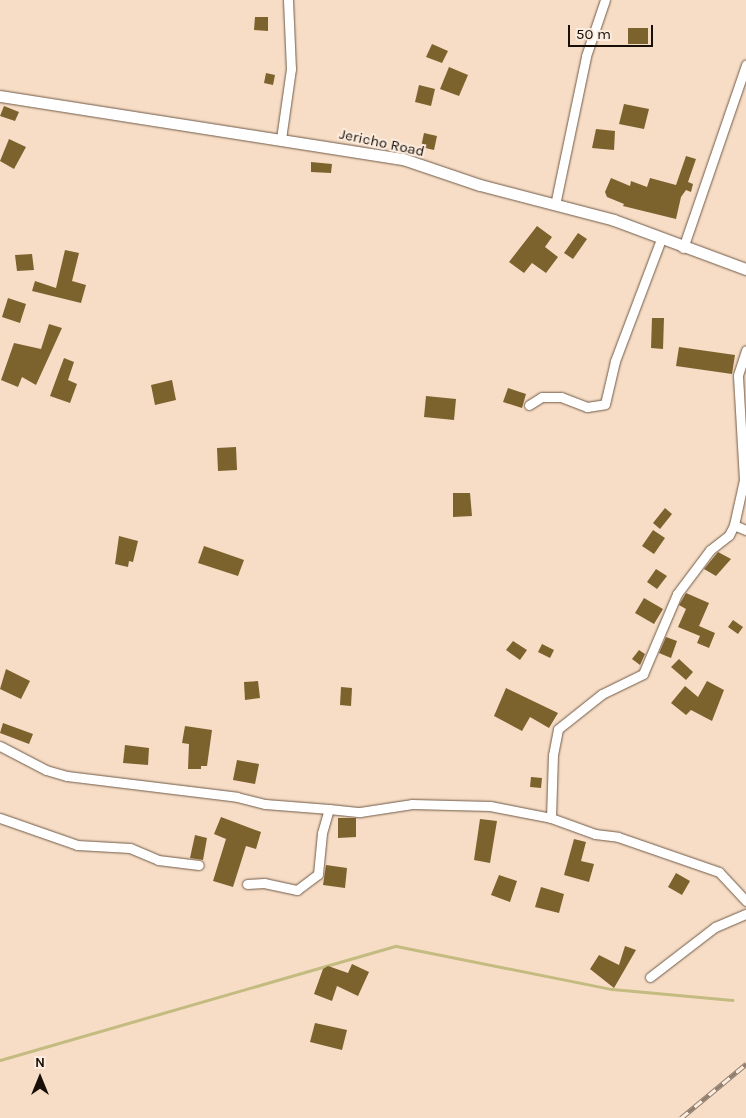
<!DOCTYPE html>
<html>
<head>
<meta charset="utf-8">
<style>
	body { margin:0 }
	#map { position:relative; width:746px; height:1118px; overflow:hidden; background:#f7ddc6; font-family:Karla,sans-serif }
	div>[style] { position:absolute }
	.stream>* { height:3px; margin:-1.5px; padding:0 1.5px; transform-origin:1.5px; border-radius:1.5px; background:#c3bb80 }
	.building>* { inset:0; background:#7c622d }
	.roads { filter:drop-shadow(0 0 1px #705a47) drop-shadow(0 0 1px #705a47) }
	.minor>* { height:9px; margin:-4.5px; padding:0 4.5px; transform-origin:4.5px; border-radius:4.5px; background:#fff }
	.tertiary>* { height:11px; margin:-5.5px; padding:0 5.5px; transform-origin:5.5px; border-radius:5.5px; background:#fff }
	.rail>* { height:5px; margin-top:-2.5px; transform-origin:0; background:repeating-linear-gradient(90deg,#fcecdf 0 9px,#907e6e 0 18px); box-sizing:border-box; border-block:1px solid #907e6e }
	span { translate:-50% -50%; white-space:nowrap; text-align:center; line-height:1.15; -webkit-text-stroke:4px #fcecdf; paint-order:stroke }
	.street-label { font-size:15px; color:#181008 }
	.north { position:absolute; left:15px; top:1053px; width:50px; height:50px; -webkit-text-stroke:4px #fcecdf; paint-order:stroke; rotate:0deg; font-size:14px; font-weight:700; line-height:20px; text-align:center; color:#181008 }
	.north::after { content:''; display:block; margin:auto; width:18px; height:22px; background:#181008; clip-path:polygon(50% 0,100% 100%,50% 72%,0 100%) }
	.scale { position:absolute; left:568px; top:25px; width:85px; height:22px; box-sizing:border-box; border:2px solid #181008; border-top:0; padding-left:6px; font-size:15px; line-height:18px; white-space:nowrap; color:#181008; -webkit-text-stroke:4px #fcecdf; paint-order:stroke }
</style>
</head>
<body>
<div id="map">
	<div class="stream">
		<i style="left:0;top:1060px;width:412px;rotate:-16.1deg"></i>
		<i style="left:396px;top:946px;width:220px;rotate:11.3deg"></i>
		<i style="left:612px;top:989px;width:121px;rotate:5.2deg"></i>
	</div>
	<div class="building">
		<i style="clip-path:polygon(255px 17px,268px 17px,268px 31px,254px 30px)"></i>
		<i style="clip-path:polygon(628px 28px,648px 28px,648px 44px,628px 44px)"></i>
		<i style="clip-path:polygon(432px 44px,448px 51px,442px 63px,426px 57px)"></i>
		<i style="clip-path:polygon(449px 67px,468px 75px,459px 96px,440px 89px)"></i>
		<i style="clip-path:polygon(266px 73px,275px 75px,273px 85px,264px 83px)"></i>
		<i style="clip-path:polygon(419px 85px,435px 89px,431px 106px,415px 102px)"></i>
		<i style="clip-path:polygon(624px 104px,649px 109px,644px 129px,619px 124px)"></i>
		<i style="clip-path:polygon(4px 106px,19px 112px,15px 121px,0 116px)"></i>
		<i style="clip-path:polygon(596px 129px,615px 131px,614px 150px,592px 148px)"></i>
		<i style="clip-path:polygon(424px 133px,437px 136px,434px 150px,421px 147px)"></i>
		<i style="clip-path:polygon(9px 139px,26px 147px,14px 169px,0 161px)"></i>
		<i style="clip-path:polygon(686px 156px,696px 159px,688px 182px,693px 184px,691px 192px,686px 190px,681px 197px,676px 219px,623px 206px,624px 204px,607px 197px,605px 192px,611px 178px,630px 186px,631px 181px,647px 187px,650px 178px,676px 185px)"></i>
		<i style="clip-path:polygon(311px 162px,332px 164px,331px 173px,311px 172px)"></i>
		<i style="clip-path:polygon(537px 226px,552px 237px,545px 247px,558px 257px,546px 273px,532px 263px,524px 273px,509px 262px)"></i>
		<i style="clip-path:polygon(578px 233px,587px 239px,573px 259px,564px 253px)"></i>
		<i style="clip-path:polygon(65px 250px,79px 253px,72px 281px,86px 285px,81px 303px,32px 291px,35px 281px,56px 288px)"></i>
		<i style="clip-path:polygon(32px 254px,34px 270px,17px 271px,15px 255px)"></i>
		<i style="clip-path:polygon(8px 298px,26px 304px,20px 323px,2px 317px)"></i>
		<i style="clip-path:polygon(652px 318px,664px 318px,663px 349px,651px 348px)"></i>
		<i style="clip-path:polygon(49px 324px,62px 328px,36px 385px,22px 377px,18px 387px,1px 380px,14px 343px,41px 349px)"></i>
		<i style="clip-path:polygon(679px 347px,735px 355px,732px 374px,676px 366px)"></i>
		<i style="clip-path:polygon(64px 358px,74px 362px,68px 380px,77px 384px,70px 403px,50px 396px)"></i>
		<i style="clip-path:polygon(172px 380px,176px 400px,155px 405px,151px 385px)"></i>
		<i style="clip-path:polygon(508px 388px,526px 394px,522px 408px,503px 402px)"></i>
		<i style="clip-path:polygon(426px 396px,456px 399px,454px 420px,424px 417px)"></i>
		<i style="clip-path:polygon(236px 447px,237px 470px,218px 471px,217px 448px)"></i>
		<i style="clip-path:polygon(453px 493px,470px 493px,472px 516px,453px 517px)"></i>
		<i style="clip-path:polygon(665px 508px,672px 514px,660px 529px,653px 523px)"></i>
		<i style="clip-path:polygon(653px 530px,665px 538px,654px 554px,642px 546px)"></i>
		<i style="clip-path:polygon(119px 536px,138px 541px,133px 562px,129px 561px,128px 567px,115px 564px)"></i>
		<i style="clip-path:polygon(204px 546px,244px 560px,238px 576px,198px 563px)"></i>
		<i style="clip-path:polygon(718px 552px,731px 559px,716px 576px,704px 569px)"></i>
		<i style="clip-path:polygon(656px 569px,667px 576px,657px 589px,647px 582px)"></i>
		<i style="clip-path:polygon(686px 593px,709px 603px,699px 626px,715px 633px,709px 648px,697px 643px,700px 636px,678px 627px,686px 609px,679px 605px)"></i>
		<i style="clip-path:polygon(644px 598px,663px 609px,654px 624px,635px 613px)"></i>
		<i style="clip-path:polygon(733px 620px,743px 627px,738px 634px,728px 627px)"></i>
		<i style="clip-path:polygon(666px 637px,677px 641px,671px 658px,659px 653px)"></i>
		<i style="clip-path:polygon(513px 641px,527px 650px,520px 660px,506px 650px)"></i>
		<i style="clip-path:polygon(542px 644px,554px 650px,550px 658px,538px 652px)"></i>
		<i style="clip-path:polygon(639px 650px,645px 654px,640px 665px,632px 659px)"></i>
		<i style="clip-path:polygon(679px 659px,693px 672px,686px 680px,671px 667px)"></i>
		<i style="clip-path:polygon(6px 669px,30px 681px,21px 699px,0 689px)"></i>
		<i style="clip-path:polygon(258px 681px,260px 698px,245px 700px,244px 682px)"></i>
		<i style="clip-path:polygon(707px 681px,724px 690px,712px 721px,691px 710px,686px 715px,671px 703px,685px 686px,698px 697px)"></i>
		<i style="clip-path:polygon(341px 687px,352px 688px,351px 706px,340px 705px)"></i>
		<i style="clip-path:polygon(506px 688px,558px 713px,549px 728px,530px 717px,522px 731px,494px 716px)"></i>
		<i style="clip-path:polygon(3px 723px,33px 734px,29px 744px,0 733px)"></i>
		<i style="clip-path:polygon(185px 726px,212px 730px,207px 766px,201px 766px,201px 769px,188px 769px,189px 744px,182px 743px)"></i>
		<i style="clip-path:polygon(125px 745px,149px 748px,148px 765px,123px 763px)"></i>
		<i style="clip-path:polygon(237px 760px,259px 764px,255px 784px,233px 780px)"></i>
		<i style="clip-path:polygon(531px 777px,542px 778px,541px 788px,530px 787px)"></i>
		<i style="clip-path:polygon(221px 817px,261px 832px,256px 849px,246px 846px,233px 887px,213px 881px,226px 839px,214px 834px)"></i>
		<i style="clip-path:polygon(338px 818px,356px 818px,356px 837px,338px 838px)"></i>
		<i style="clip-path:polygon(480px 819px,497px 821px,490px 863px,474px 860px)"></i>
		<i style="clip-path:polygon(195px 835px,207px 838px,203px 860px,190px 858px)"></i>
		<i style="clip-path:polygon(574px 839px,586px 842px,581px 861px,594px 864px,589px 882px,564px 875px)"></i>
		<i style="clip-path:polygon(326px 865px,347px 868px,345px 888px,323px 885px)"></i>
		<i style="clip-path:polygon(676px 873px,690px 881px,682px 895px,668px 887px)"></i>
		<i style="clip-path:polygon(499px 875px,517px 881px,510px 902px,491px 895px)"></i>
		<i style="clip-path:polygon(541px 887px,564px 894px,559px 913px,535px 907px)"></i>
		<i style="clip-path:polygon(625px 946px,636px 950px,614px 988px,590px 969px,599px 955px,619px 965px)"></i>
		<i style="clip-path:polygon(352px 964px,369px 972px,358px 996px,337px 986px,332px 1001px,314px 994px,323px 969px,328px 966px,348px 973px)"></i>
		<i style="clip-path:polygon(315px 1023px,347px 1030px,342px 1050px,310px 1042px)"></i>
	</div>
	<div class="roads">
		<div class="minor">
			<i style="left:281px;top:139px;width:71px;rotate:-81.9deg"></i>
			<i style="left:291px;top:69px;width:69px;rotate:-92.5deg"></i>
			<i style="left:555px;top:205px;width:152px;rotate:-78.2deg"></i>
			<i style="left:586px;top:56px;width:59px;rotate:-71.3deg"></i>
			<i style="left:683px;top:248px;width:194px;rotate:-71deg"></i>
			<i style="left:529px;top:405px;width:15px;rotate:-32deg"></i>
			<i style="left:542px;top:397px;width:19px"></i>
			<i style="left:561px;top:397px;width:28px;rotate:21deg"></i>
			<i style="left:587px;top:407px;width:18px;rotate:-9deg"></i>
			<i style="left:605px;top:404px;width:44px;rotate:-76.9deg"></i>
			<i style="left:615px;top:361px;width:130px;rotate:-69.3deg"></i>
			<i style="left:734px;top:525px;width:13px;rotate:23deg"></i>
			<i style="left:0;top:746px;width:52px;rotate:27.6deg"></i>
			<i style="left:46px;top:770px;width:22px;rotate:16deg"></i>
			<i style="left:67px;top:776px;width:171px;rotate:7deg"></i>
			<i style="left:237px;top:797px;width:29px;rotate:14deg"></i>
			<i style="left:265px;top:804px;width:64px;rotate:4.5deg"></i>
			<i style="left:0;top:818px;width:82px;rotate:19.3deg"></i>
			<i style="left:77px;top:845px;width:53px;rotate:3.2deg"></i>
			<i style="left:130px;top:848px;width:30px;rotate:23deg"></i>
			<i style="left:158px;top:860px;width:41px;rotate:7deg"></i>
			<i style="left:551px;top:818px;width:63px;rotate:-88.2deg"></i>
			<i style="left:553px;top:755px;width:26px;rotate:-79deg"></i>
			<i style="left:558px;top:729px;width:56px;rotate:-38.5deg"></i>
			<i style="left:602px;top:694px;width:46px;rotate:-26deg"></i>
			<i style="left:643px;top:674px;width:87px;rotate:-67deg"></i>
			<i style="left:677px;top:594px;width:55px;rotate:-53.1deg"></i>
			<i style="left:710px;top:550px;width:24px;rotate:-38deg"></i>
			<i style="left:729px;top:535px;width:11px;rotate:-63deg"></i>
			<i style="left:734px;top:525px;width:46px;rotate:-77.5deg"></i>
			<i style="left:744px;top:480px;width:105px;rotate:-93.3deg"></i>
			<i style="left:738px;top:375px;width:26px;rotate:-72deg"></i>
			<i style="left:247px;top:884px;width:17px;rotate:-3deg"></i>
			<i style="left:264px;top:883px;width:34px;rotate:12deg"></i>
			<i style="left:297px;top:890px;width:26px;rotate:-37deg"></i>
			<i style="left:318px;top:874px;width:41px;rotate:-84.4deg"></i>
			<i style="left:322px;top:833px;width:25px;rotate:-74deg"></i>
			<i style="left:329px;top:809px;width:31px;rotate:6deg"></i>
			<i style="left:360px;top:812px;width:53px;rotate:-8.7deg"></i>
			<i style="left:412px;top:804px;width:78px;rotate:1.5deg"></i>
			<i style="left:490px;top:806px;width:62px;rotate:11.1deg"></i>
			<i style="left:551px;top:818px;width:47px;rotate:20deg"></i>
			<i style="left:595px;top:834px;width:23px;rotate:7deg"></i>
			<i style="left:618px;top:837px;width:107px;rotate:19.1deg"></i>
			<i style="left:719px;top:872px;width:40px;rotate:47deg"></i>
			<i style="left:650px;top:977px;width:82px;rotate:-37.6deg"></i>
			<i style="left:715px;top:927px;width:34px;rotate:-23deg"></i>
		</div>
		<div class="tertiary">
			<i style="left:0;top:96px;width:408px;rotate:8.9deg"></i>
			<i style="left:403px;top:159px;width:81px;rotate:18.7deg"></i>
			<i style="left:480px;top:185px;width:138px;rotate:14.6deg"></i>
			<i style="left:614px;top:220px;width:141px;rotate:20.4deg"></i>
		</div>
	</div>
	<div class="rail">
		<i style="left:681px;top:1118px;width:85px;rotate:-39.7deg"></i>
	</div>
	<div class="street-label">
		<span style="left:382px;top:143px;rotate:12deg">Jericho Road</span>
	</div>
	<div class="north">N</div>
	<div class="scale">50 m</div>
</div>
</body>
</html>
